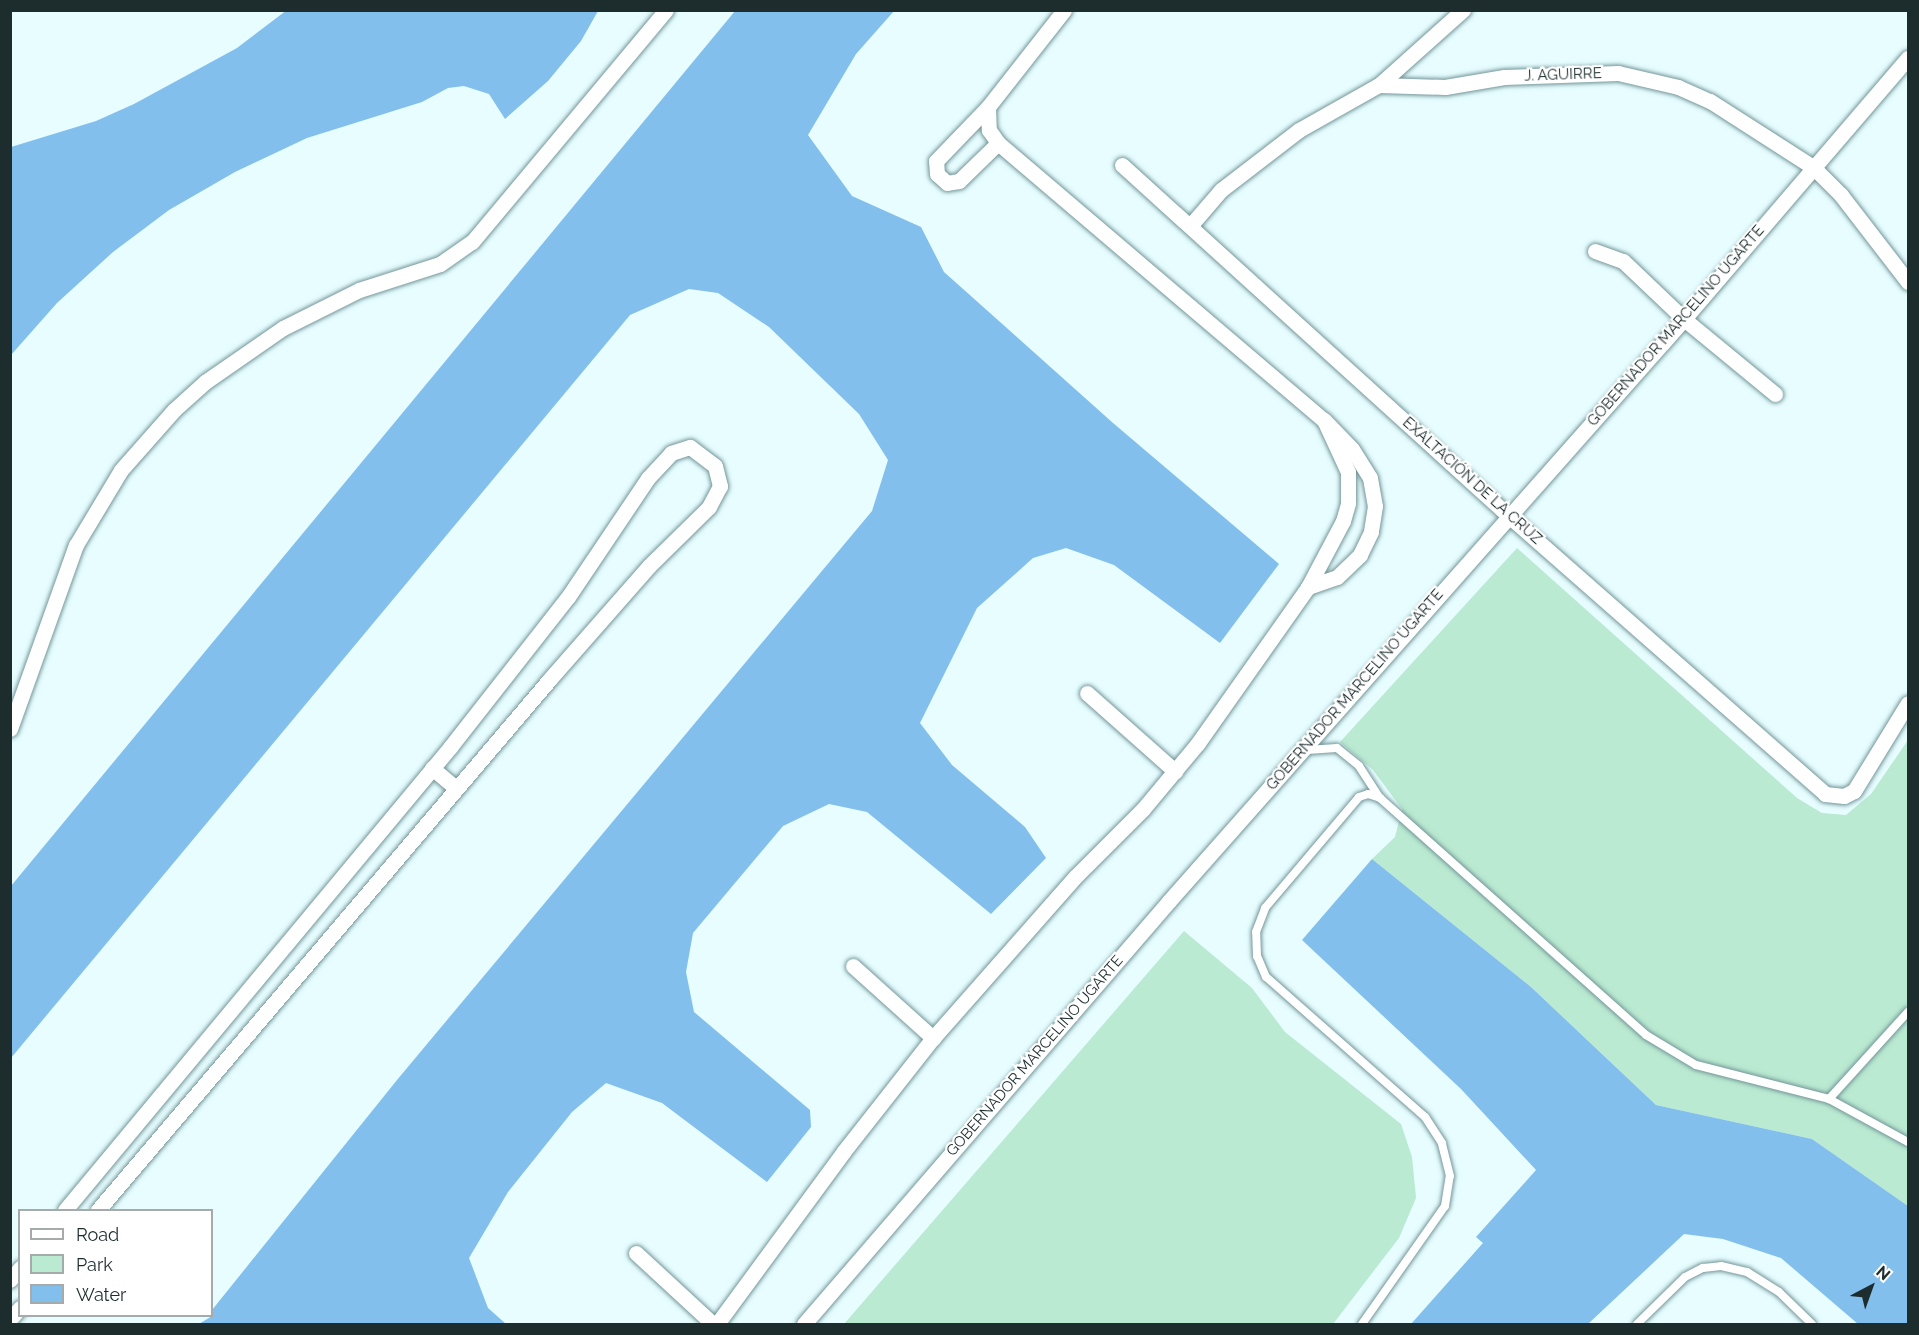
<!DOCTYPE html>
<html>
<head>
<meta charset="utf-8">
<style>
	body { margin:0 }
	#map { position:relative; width:1919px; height:1335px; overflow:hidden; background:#e7fdff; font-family:Raleway,sans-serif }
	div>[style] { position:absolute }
	.green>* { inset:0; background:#baead1 }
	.water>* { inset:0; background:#82bfed }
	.roads { filter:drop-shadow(0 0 2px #739699) drop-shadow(0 0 2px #739699) }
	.service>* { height:8px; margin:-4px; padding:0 4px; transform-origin:4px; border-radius:4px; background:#fff }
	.minor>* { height:15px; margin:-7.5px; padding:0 7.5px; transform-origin:7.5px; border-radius:7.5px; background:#fff }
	span { translate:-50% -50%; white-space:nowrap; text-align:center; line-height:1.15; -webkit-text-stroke:4.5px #fff; paint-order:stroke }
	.street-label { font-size:15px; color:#1d2c2d }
	.frame { position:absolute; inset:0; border:12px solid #1d2c2d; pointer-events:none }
	.legend { position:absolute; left:18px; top:1209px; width:195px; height:108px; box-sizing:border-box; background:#fff; border:2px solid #a5abab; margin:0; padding:8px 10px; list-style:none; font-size:18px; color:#1d2c2d }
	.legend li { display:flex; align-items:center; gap:12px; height:30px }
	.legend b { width:30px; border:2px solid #a5abab }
	.north { position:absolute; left:1841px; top:1257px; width:60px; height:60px; -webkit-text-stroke:4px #fff; paint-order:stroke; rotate:41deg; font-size:16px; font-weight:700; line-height:24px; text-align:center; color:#1d2c2d }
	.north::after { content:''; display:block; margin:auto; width:21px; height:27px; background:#1d2c2d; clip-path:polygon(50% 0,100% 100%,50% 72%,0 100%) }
</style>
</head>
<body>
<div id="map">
	<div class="green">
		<i style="clip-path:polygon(1517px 548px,1797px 798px,1822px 813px,1846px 815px,1871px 794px,1908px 740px,1908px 1206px,1812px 1139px,1656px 1105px,1531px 987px,1372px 859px,1395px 837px,1402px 809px,1373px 770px,1340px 742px)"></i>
		<i style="clip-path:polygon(1184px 931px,1252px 988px,1285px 1032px,1401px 1124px,1412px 1157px,1416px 1198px,1399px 1238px,1333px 1324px,844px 1324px)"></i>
	</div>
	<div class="water">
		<i style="clip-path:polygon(287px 10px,598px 11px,581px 41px,548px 81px,505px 119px,489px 94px,464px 86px,448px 88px,422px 102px,307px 138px,235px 172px,169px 210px,113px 252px,57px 303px,11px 355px,11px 147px,96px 121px,134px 104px,237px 48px)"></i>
		<i style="clip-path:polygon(735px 11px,894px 11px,856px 54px,808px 135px,852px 196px,921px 227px,944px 272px,1113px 423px,1279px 564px,1220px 643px,1114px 565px,1066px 548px,1033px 558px,977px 608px,920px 723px,952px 765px,1025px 827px,1046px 858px,991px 914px,867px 812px,829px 804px,783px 826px,693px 933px,686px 972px,694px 1012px,810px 1110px,811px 1127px,767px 1182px,662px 1103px,606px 1083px,572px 1112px,508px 1192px,469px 1258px,488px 1308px,506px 1324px,199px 1324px,212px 1316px,212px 1310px,397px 1080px,872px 511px,888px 460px,859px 414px,769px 327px,718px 293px,689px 289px,630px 315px,11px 1058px,11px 886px)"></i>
		<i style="clip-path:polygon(1372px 859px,1531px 987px,1656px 1105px,1812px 1139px,1908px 1206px,1908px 1324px,1858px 1324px,1781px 1258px,1723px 1239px,1684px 1234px,1588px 1324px,1411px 1324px,1483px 1243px,1476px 1237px,1536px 1170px,1461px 1089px,1302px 940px)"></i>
	</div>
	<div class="roads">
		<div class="service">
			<i style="left:1307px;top:750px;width:30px;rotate:-4deg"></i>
			<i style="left:1337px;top:748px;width:28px;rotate:39deg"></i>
			<i style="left:1359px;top:766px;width:38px;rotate:57deg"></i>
			<i style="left:1829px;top:1099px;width:118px;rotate:-47.8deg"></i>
			<i style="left:1362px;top:1324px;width:144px;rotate:-54.9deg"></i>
			<i style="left:1445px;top:1206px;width:30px;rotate:-81deg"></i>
			<i style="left:1450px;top:1176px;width:34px;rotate:-104deg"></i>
			<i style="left:1442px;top:1143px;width:31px;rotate:-123deg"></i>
			<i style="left:1425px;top:1117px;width:212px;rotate:-138.6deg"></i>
			<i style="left:1266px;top:977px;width:23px;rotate:-113deg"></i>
			<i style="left:1257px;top:956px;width:24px;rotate:-92deg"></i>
			<i style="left:1256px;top:932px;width:26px;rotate:-69deg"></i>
			<i style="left:1265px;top:908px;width:145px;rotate:-49.7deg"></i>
			<i style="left:1359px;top:797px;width:9px;rotate:-18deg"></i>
			<i style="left:1368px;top:794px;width:13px;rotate:18deg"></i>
			<i style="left:1380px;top:798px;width:356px;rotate:41.7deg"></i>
			<i style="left:1646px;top:1035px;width:58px;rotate:31deg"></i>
			<i style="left:1696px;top:1065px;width:137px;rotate:14.3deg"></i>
			<i style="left:1829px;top:1099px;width:90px;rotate:28.6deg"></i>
			<i style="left:1637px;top:1324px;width:67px;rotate:-44.4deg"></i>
			<i style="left:1685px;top:1277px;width:20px;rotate:-27deg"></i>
			<i style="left:1703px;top:1268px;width:18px;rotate:-6deg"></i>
			<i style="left:1721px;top:1266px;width:27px;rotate:13deg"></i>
			<i style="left:1747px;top:1272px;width:38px;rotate:32deg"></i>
			<i style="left:1779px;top:1292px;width:46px;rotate:44.1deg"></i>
		</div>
		<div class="minor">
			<i style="left:1379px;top:85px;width:113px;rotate:-41.8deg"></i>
			<i style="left:988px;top:107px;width:23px;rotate:88deg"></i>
			<i style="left:989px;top:130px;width:16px;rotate:55deg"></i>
			<i style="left:998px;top:143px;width:428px;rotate:40.4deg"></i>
			<i style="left:998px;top:143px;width:54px;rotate:135.7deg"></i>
			<i style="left:959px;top:181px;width:12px;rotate:171deg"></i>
			<i style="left:947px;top:183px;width:13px;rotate:-138deg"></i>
			<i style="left:937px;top:174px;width:13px;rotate:-94deg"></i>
			<i style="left:936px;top:161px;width:75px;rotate:-46.1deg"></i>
			<i style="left:988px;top:107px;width:123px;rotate:-51.9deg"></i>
			<i style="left:1122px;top:165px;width:522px;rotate:42.21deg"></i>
			<i style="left:1509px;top:516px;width:421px;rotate:41.3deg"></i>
			<i style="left:1825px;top:794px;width:19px;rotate:6deg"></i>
			<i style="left:1844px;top:796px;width:11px;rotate:-27deg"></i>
			<i style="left:1854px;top:791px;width:103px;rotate:-58.5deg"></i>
			<i style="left:1190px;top:226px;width:48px;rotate:-49.3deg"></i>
			<i style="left:1221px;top:190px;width:98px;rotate:-37.6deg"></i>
			<i style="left:1299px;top:130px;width:92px;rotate:-29.4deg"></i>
			<i style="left:1379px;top:85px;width:66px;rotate:1.7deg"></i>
			<i style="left:1445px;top:87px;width:60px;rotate:-9.6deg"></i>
			<i style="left:1504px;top:77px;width:114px;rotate:-2deg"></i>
			<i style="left:1618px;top:73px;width:62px;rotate:13.1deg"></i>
			<i style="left:1678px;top:87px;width:35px;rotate:24deg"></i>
			<i style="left:1710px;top:101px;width:122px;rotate:32.7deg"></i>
			<i style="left:1813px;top:167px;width:40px;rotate:45deg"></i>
			<i style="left:1841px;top:195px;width:110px;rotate:52.4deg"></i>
			<i style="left:1595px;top:251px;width:30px;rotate:20deg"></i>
			<i style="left:1623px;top:261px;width:84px;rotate:43.6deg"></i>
			<i style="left:1684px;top:319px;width:118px;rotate:39.5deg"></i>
			<i style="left:1087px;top:693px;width:118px;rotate:41.6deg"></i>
			<i style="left:10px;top:729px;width:195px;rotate:-70.3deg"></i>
			<i style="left:76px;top:545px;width:87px;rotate:-59deg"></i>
			<i style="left:121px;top:470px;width:80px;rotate:-48.5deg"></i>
			<i style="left:174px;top:410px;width:42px;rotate:-42.1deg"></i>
			<i style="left:205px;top:382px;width:95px;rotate:-34.7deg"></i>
			<i style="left:283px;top:328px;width:85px;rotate:-26.6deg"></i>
			<i style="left:359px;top:290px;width:85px;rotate:-17.8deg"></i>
			<i style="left:440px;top:264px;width:39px;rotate:-35deg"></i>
			<i style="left:472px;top:242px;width:302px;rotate:-50.1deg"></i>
			<i style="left:432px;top:768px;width:31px;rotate:40deg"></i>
			<i style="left:853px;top:966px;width:108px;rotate:42deg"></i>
			<i style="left:65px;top:1210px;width:604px;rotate:-50.24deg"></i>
			<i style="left:451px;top:746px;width:189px;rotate:-51.9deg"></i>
			<i style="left:568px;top:597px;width:143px;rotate:-56.1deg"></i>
			<i style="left:648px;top:478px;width:34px;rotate:-47deg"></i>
			<i style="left:671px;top:453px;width:20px;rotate:-18deg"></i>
			<i style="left:690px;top:447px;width:31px;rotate:37deg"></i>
			<i style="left:715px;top:466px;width:21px;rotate:76deg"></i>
			<i style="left:720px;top:486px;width:24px;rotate:118deg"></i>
			<i style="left:709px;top:507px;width:84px;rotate:135.5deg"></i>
			<i style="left:649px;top:566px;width:152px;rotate:131.3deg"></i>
			<i style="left:549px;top:680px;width:696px;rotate:130.4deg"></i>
			<i style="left:636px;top:1253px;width:105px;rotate:42.7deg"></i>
			<i style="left:10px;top:1280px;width:16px;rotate:-50deg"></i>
			<i style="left:10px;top:1319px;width:15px;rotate:-48deg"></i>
			<i style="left:717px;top:1324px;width:215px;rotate:-53.7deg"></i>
			<i style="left:844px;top:1151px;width:144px;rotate:-51.8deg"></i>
			<i style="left:933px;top:1038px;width:216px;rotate:-48.6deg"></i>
			<i style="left:1076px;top:876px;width:95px;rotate:-45deg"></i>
			<i style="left:1143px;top:809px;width:86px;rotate:-50.2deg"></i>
			<i style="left:1198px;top:743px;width:191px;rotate:-54.8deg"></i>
			<i style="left:1308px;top:587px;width:75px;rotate:-62.1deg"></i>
			<i style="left:1343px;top:521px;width:19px;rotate:-74deg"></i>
			<i style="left:1348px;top:503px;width:31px;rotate:-90deg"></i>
			<i style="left:1348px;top:472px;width:57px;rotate:-114.8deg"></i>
			<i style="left:1324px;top:420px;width:40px;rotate:46deg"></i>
			<i style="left:1352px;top:449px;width:34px;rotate:58deg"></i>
			<i style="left:1370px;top:478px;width:28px;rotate:80deg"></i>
			<i style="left:1375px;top:506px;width:26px;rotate:99deg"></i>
			<i style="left:1371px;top:532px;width:25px;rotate:116deg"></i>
			<i style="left:1360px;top:555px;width:32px;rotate:136deg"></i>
			<i style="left:1337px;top:577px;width:31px;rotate:161deg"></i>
			<i style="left:804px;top:1324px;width:559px;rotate:-49.21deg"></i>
			<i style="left:1169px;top:901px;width:777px;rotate:-48.5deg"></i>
			<i style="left:1684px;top:319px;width:344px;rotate:-49.4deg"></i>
		</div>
	</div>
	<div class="street-label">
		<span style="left:1563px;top:75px;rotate:-2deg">J. AGUIRRE</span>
		<span style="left:1676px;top:326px;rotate:-49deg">GOBERNADOR MARCELINO UGARTE</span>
		<span style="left:1472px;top:481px;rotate:42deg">EXALTACIÓN DE LA CRUZ</span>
		<span style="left:1355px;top:690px;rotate:-49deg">GOBERNADOR MARCELINO UGARTE</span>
		<span style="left:1035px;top:1056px;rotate:-49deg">GOBERNADOR MARCELINO UGARTE</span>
	</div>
	<div class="frame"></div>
	<ul class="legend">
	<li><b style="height:8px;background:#fff"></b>Road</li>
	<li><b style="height:16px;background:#baead1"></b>Park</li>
	<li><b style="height:16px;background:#82bfed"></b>Water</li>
	</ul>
	<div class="north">N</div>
</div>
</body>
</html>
